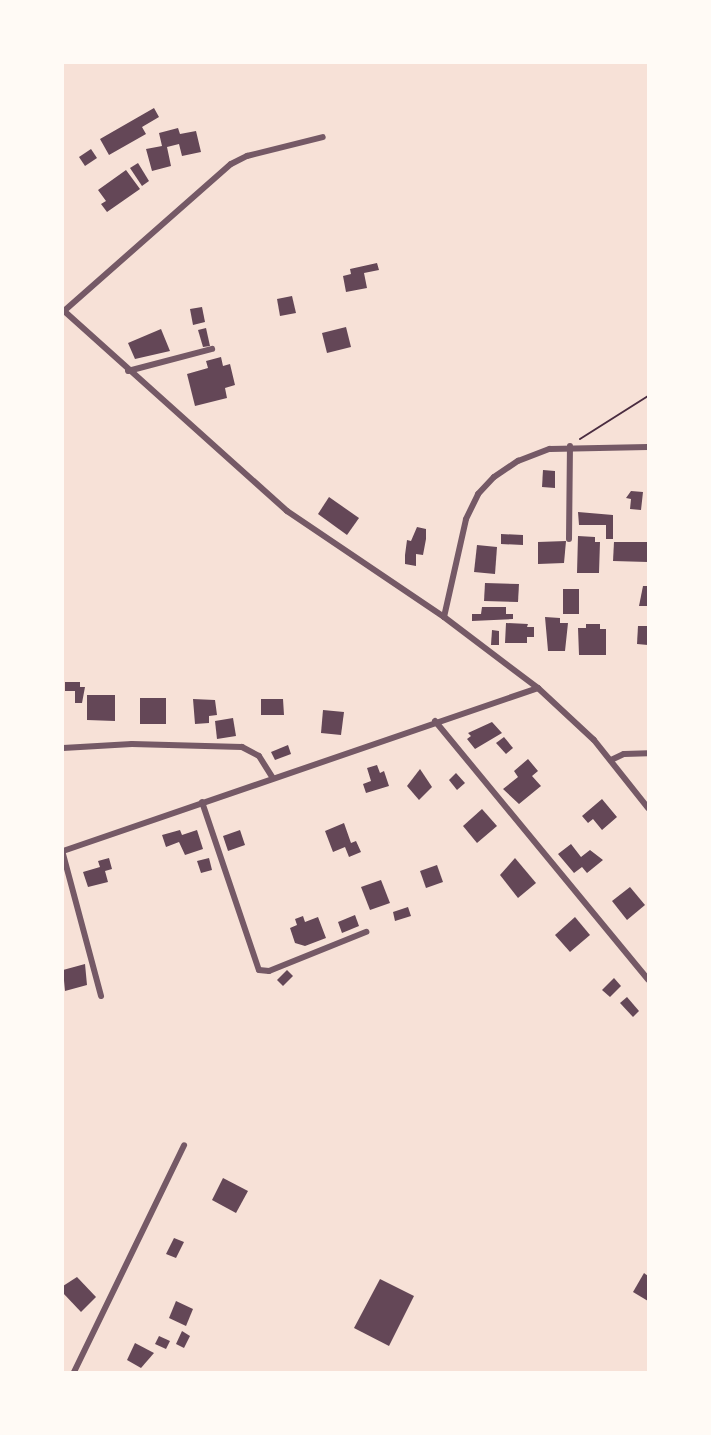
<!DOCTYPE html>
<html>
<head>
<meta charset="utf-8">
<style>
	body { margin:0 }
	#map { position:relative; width:711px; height:1435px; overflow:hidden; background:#f7e1d7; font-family:Merriweather,serif }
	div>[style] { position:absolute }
	.building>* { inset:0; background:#644757 }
	.path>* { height:2px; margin:-1px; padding:0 1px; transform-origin:1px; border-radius:1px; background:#4a2c40 }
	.minor>* { height:6px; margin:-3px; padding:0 3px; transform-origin:3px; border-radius:3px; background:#755966 }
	span { translate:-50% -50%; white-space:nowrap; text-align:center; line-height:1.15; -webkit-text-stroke:6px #fffaf5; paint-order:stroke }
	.frame { position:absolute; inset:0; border:64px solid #fffaf5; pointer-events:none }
</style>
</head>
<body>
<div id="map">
	<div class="building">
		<i style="clip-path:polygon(154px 108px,159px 117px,142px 127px,146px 134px,109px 155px,100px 139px)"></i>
		<i style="clip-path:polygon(178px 128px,180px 134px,196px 131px,201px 152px,182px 156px,179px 144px,167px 147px,171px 166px,152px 171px,146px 149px,162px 146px,159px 133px)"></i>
		<i style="clip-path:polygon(91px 149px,97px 158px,85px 166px,79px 157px)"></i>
		<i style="clip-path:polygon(138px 163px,149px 181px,142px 186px,130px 168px)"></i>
		<i style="clip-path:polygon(126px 170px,140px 189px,107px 212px,101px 204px,106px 201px,98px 190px)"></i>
		<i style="clip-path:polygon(377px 263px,379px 270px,364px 273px,367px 288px,346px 292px,343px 276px,351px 274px,350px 269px)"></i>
		<i style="clip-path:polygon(292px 296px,296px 313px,280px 316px,277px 299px)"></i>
		<i style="clip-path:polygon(202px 307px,205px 322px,193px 325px,190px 309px)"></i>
		<i style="clip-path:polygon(346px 327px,351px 347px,327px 353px,322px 333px)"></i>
		<i style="clip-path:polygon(206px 328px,210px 346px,203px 347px,198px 330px)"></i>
		<i style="clip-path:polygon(161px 329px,170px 351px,135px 359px,128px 343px)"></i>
		<i style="clip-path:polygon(221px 357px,223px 366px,230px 364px,235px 385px,225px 388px,227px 398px,195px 406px,187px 374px,208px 368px,206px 361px)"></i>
		<i style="clip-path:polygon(543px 470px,555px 471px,555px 488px,542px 487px)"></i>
		<i style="clip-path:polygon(631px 491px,643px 492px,641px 510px,630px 509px,631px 499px,626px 498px)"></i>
		<i style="clip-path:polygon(329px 497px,359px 518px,347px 535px,318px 514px)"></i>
		<i style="clip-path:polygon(578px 512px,613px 515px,613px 539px,606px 539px,606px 525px,579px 525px)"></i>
		<i style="clip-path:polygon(417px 527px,426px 529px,426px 539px,423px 555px,416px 554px,416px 566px,405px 564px,405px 555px,407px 540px,411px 541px)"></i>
		<i style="clip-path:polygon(501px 534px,523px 535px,523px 545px,501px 544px)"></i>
		<i style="clip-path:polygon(578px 536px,595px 537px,595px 542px,600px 542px,599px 573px,577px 573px)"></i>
		<i style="clip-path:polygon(566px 541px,564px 563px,538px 564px,538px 542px)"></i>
		<i style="clip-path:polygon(614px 542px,648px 542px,648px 562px,613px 561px)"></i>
		<i style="clip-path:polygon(477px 545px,497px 547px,495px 574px,474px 572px)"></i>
		<i style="clip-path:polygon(485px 583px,519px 584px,518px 602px,484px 601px)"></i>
		<i style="clip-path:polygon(643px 586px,648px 586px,648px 606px,639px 606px)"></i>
		<i style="clip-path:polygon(563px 589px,579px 589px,579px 614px,563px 614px)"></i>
		<i style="clip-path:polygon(482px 607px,506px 607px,506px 614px,513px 614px,513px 619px,472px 621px,472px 614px,481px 614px)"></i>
		<i style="clip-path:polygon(545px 617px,560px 618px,560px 623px,568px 623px,565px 651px,548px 651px)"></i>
		<i style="clip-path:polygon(506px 623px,528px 624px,527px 627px,534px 627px,534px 637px,527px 637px,527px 643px,505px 643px)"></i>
		<i style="clip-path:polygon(586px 624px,600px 624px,600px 629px,606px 629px,606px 655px,579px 655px,578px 628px,586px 628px)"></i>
		<i style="clip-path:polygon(638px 626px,648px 626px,648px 645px,637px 644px)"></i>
		<i style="clip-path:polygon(492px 630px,499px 631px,499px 645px,491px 645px)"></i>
		<i style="clip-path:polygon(65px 682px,80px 682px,80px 687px,85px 687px,82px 703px,75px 703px,75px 691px,65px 691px)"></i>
		<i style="clip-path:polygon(87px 695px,115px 695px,115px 721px,87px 720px)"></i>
		<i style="clip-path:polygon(140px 698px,166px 698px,166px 724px,140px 724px)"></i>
		<i style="clip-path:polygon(193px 699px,215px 700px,217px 715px,209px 716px,209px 723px,195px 724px)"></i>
		<i style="clip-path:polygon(261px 699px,283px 699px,284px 715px,261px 715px)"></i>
		<i style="clip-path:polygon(323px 710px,344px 712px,341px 735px,321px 733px)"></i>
		<i style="clip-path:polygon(233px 718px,236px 736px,217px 739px,215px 721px)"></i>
		<i style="clip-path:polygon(492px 722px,502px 733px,475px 749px,467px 739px,471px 736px,468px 733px)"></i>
		<i style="clip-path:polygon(504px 737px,513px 748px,506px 754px,496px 743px)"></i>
		<i style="clip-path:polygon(288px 745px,291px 754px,275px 760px,271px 752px)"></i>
		<i style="clip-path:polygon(528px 759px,538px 771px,532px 776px,541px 786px,519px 804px,503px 789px,518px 777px,514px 771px)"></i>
		<i style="clip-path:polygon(377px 765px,380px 773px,384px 771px,389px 786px,366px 793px,363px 784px,371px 781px,367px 768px)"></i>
		<i style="clip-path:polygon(420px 769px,432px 787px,419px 800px,407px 786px)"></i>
		<i style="clip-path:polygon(456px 773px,465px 783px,457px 790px,449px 780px)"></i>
		<i style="clip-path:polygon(602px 799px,617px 817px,602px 830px,593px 819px,588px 823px,582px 816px)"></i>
		<i style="clip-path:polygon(482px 809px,497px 826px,477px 843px,463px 826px)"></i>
		<i style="clip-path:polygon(344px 823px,351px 843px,356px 841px,361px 852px,349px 857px,345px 847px,333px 852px,325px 831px)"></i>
		<i style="clip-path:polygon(180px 830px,182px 835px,197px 830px,203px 849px,185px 855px,179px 842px,166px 847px,162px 835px)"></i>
		<i style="clip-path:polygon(240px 830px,245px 845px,228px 851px,223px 836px)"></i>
		<i style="clip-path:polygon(571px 844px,581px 857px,590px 850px,603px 860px,587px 873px,582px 867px,574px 873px,558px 854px)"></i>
		<i style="clip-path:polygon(109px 858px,112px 869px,105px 871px,108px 882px,88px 887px,83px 872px,100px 867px,98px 861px)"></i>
		<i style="clip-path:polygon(209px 858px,212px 870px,201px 873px,197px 861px)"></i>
		<i style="clip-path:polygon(515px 858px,536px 883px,518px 898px,500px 875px)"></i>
		<i style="clip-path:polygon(437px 865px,443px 882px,426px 888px,420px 871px)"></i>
		<i style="clip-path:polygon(381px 880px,390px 903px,370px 910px,361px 887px)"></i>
		<i style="clip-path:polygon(630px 887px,645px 905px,627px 920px,612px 901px)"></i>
		<i style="clip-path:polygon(408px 907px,411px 916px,395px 921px,393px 912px)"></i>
		<i style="clip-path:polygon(355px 915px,359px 926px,342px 933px,338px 922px)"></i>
		<i style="clip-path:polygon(303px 916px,305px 922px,318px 917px,326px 938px,305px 946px,295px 943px,290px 928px,297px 925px,295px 919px)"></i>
		<i style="clip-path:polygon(575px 917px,590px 935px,570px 952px,555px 935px)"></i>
		<i style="clip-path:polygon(85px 964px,87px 985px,65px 991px,63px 970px)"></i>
		<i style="clip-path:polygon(287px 970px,293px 976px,283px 986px,277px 980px)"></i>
		<i style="clip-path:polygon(614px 978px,621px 986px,610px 997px,602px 990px)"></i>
		<i style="clip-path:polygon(627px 997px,639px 1011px,633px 1017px,620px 1003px)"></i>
		<i style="clip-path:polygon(223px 1178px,248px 1191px,236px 1213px,212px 1200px)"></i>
		<i style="clip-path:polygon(174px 1238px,184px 1242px,176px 1258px,166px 1254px)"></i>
		<i style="clip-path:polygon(644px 1273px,648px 1276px,648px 1301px,633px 1292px)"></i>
		<i style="clip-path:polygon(77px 1277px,96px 1297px,81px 1312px,63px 1293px,63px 1286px)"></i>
		<i style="clip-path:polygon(380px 1279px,414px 1296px,389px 1346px,354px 1328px)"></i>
		<i style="clip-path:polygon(176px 1301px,193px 1309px,186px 1326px,169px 1318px)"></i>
		<i style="clip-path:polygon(182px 1331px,190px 1336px,184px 1348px,176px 1344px)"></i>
		<i style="clip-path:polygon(159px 1336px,170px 1341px,166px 1349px,155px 1344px)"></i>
		<i style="clip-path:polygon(135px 1343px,154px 1353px,141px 1368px,127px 1360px)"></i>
	</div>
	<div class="path">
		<i style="left:580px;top:439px;width:80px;rotate:-32.3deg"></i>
	</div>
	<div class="minor">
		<i style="left:63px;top:310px;width:301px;rotate:41.9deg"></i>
		<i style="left:287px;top:511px;width:189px;rotate:34deg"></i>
		<i style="left:444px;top:617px;width:118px;rotate:37.1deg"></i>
		<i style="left:538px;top:688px;width:76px;rotate:42.9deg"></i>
		<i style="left:594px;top:740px;width:87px;rotate:51.5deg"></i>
		<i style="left:64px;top:311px;width:222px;rotate:-41.4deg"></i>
		<i style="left:231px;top:164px;width:18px;rotate:-27deg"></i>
		<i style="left:247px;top:156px;width:78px;rotate:-14deg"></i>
		<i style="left:128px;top:371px;width:87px;rotate:-14.7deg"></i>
		<i style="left:569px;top:539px;width:93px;rotate:-89.4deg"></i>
		<i style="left:444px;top:617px;width:100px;rotate:-77.3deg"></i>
		<i style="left:466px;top:519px;width:28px;rotate:-64deg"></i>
		<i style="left:478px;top:494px;width:23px;rotate:-47deg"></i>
		<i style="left:494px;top:477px;width:29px;rotate:-34deg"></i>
		<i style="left:518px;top:461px;width:34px;rotate:-21deg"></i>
		<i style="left:550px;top:449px;width:98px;rotate:-1.2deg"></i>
		<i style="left:435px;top:721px;width:335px;rotate:50.5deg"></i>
		<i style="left:63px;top:748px;width:69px;rotate:-3.3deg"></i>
		<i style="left:132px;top:744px;width:110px;rotate:1.6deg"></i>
		<i style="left:242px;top:747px;width:19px;rotate:28deg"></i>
		<i style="left:259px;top:756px;width:25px;rotate:58deg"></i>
		<i style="left:611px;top:760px;width:14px;rotate:-25deg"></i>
		<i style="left:624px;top:754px;width:24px;rotate:-2deg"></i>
		<i style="left:202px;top:802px;width:177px;rotate:71.3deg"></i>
		<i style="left:259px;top:970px;width:10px;rotate:6deg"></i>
		<i style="left:269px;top:971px;width:105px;rotate:-21.9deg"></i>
		<i style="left:63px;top:851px;width:502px;rotate:-18.94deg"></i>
		<i style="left:63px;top:854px;width:147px;rotate:75deg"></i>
		<i style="left:74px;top:1372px;width:252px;rotate:-64.1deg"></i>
	</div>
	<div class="frame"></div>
</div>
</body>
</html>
